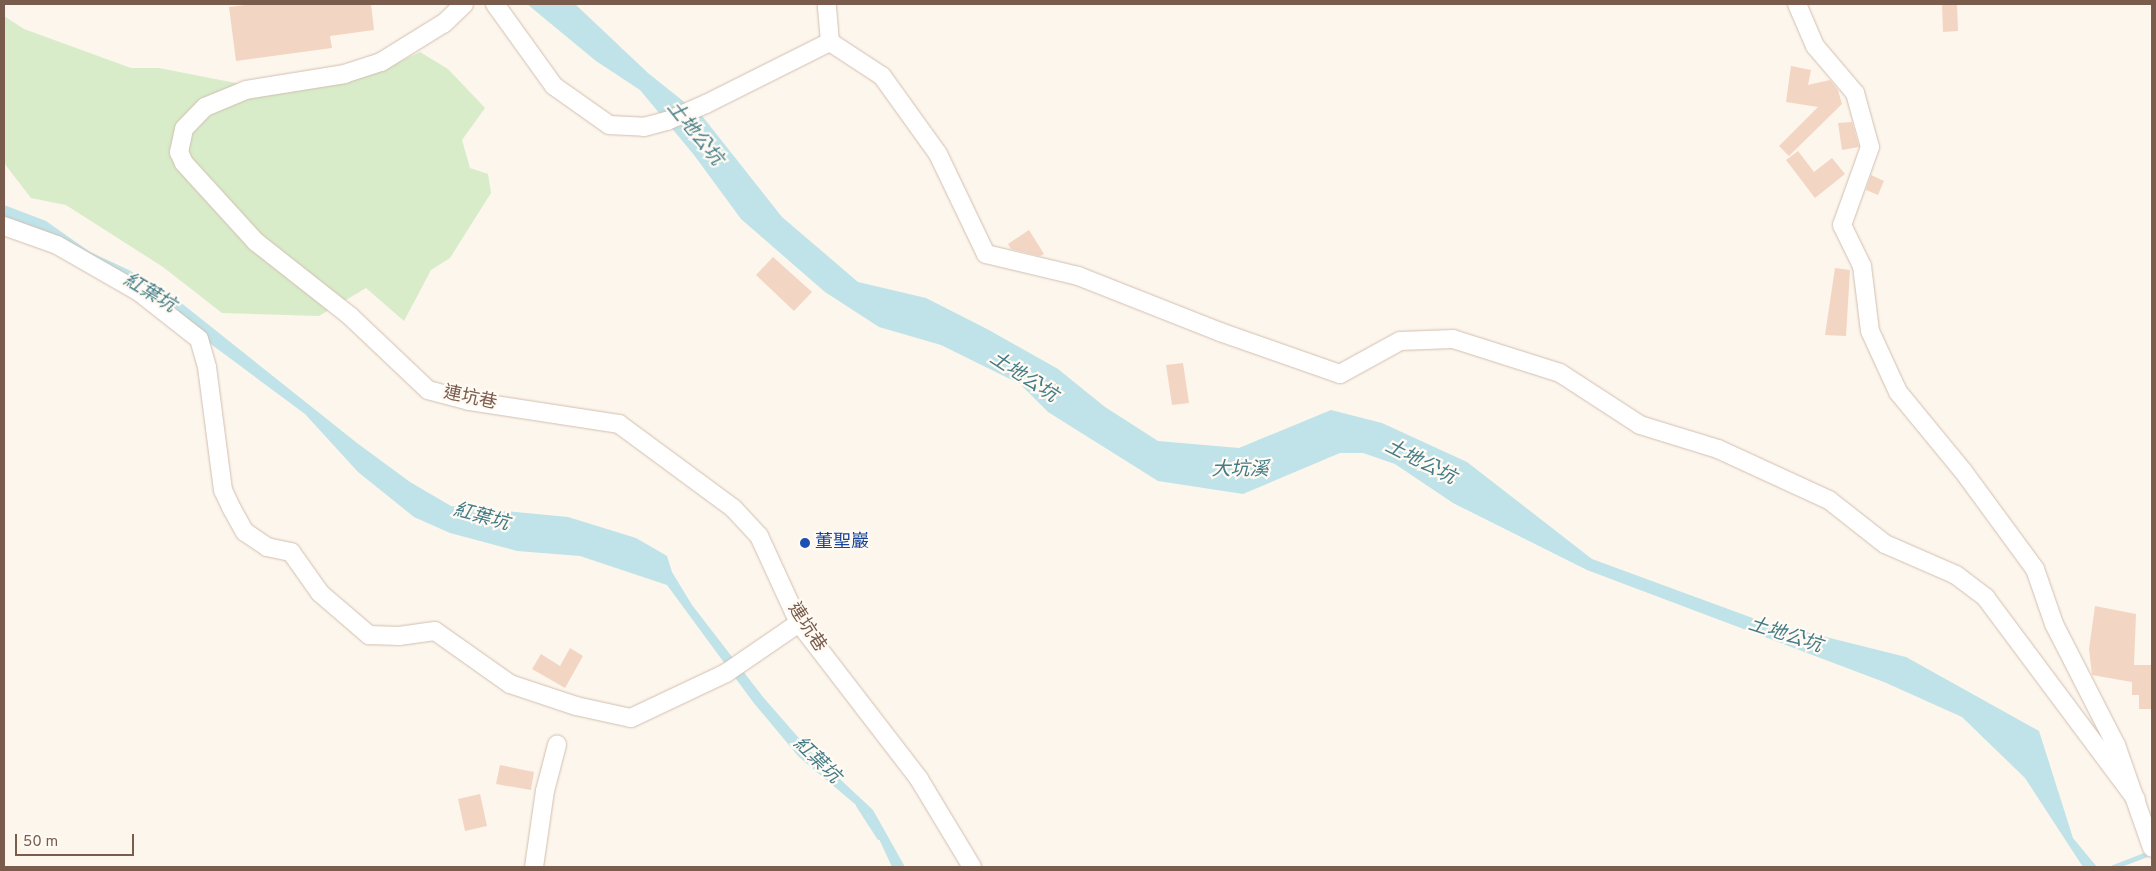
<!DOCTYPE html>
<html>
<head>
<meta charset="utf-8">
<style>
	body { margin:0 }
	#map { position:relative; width:2156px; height:871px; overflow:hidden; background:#fdf6ec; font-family:Overpass,"Noto Sans TC",sans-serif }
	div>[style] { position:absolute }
	.green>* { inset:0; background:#d8ecc9 }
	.water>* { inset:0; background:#bfe3e8 }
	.stream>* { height:5px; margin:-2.5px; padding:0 2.5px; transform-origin:2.5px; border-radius:2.5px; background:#bfe3e8 }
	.building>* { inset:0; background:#f3d5c3 }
	.roads { filter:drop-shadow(0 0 1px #d1beb0) drop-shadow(0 0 1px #d1beb0) }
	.minor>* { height:18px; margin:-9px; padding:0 9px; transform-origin:9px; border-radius:9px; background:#fff }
	.dots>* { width:14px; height:14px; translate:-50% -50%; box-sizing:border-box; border:2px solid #fffaf3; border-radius:50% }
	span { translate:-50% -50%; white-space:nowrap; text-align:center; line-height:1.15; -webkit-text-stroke:4.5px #fffaf3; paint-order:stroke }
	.street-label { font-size:18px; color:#7a5c4d }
	.transit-label { font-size:18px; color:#164399 }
	.left { translate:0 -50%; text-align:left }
	.water-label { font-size:19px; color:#437c86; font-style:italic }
	.frame { position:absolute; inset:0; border:5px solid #7a5c4d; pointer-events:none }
	.scale { position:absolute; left:15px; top:834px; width:119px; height:22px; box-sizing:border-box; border:2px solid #7a5c4d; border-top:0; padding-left:6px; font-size:15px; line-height:18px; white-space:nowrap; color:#7a5c4d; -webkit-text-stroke:4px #fffaf3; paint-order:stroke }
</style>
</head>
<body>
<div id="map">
	<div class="green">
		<i style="clip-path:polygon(4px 16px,24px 29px,131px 68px,159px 68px,276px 91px,386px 68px,420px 52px,448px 69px,485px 108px,462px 140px,470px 168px,488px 174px,491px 193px,450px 258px,431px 270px,404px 321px,366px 288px,319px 316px,222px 313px,163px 267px,66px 205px,31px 198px,4px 163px)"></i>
	</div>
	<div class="water">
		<i style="clip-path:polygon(527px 4px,575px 4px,648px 73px,703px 117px,782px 217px,858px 282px,926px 298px,987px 329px,1058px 369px,1105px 407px,1158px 441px,1239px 448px,1331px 410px,1382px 423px,1467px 462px,1592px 559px,1758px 620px,1906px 657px,2039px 731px,2073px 838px,2097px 867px,2083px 867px,2025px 778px,1962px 717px,1884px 682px,1587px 570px,1453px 503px,1395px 464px,1363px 453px,1340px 453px,1243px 494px,1158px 481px,1048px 412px,1020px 384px,941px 345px,879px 327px,825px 292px,741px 219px,694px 155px,640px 90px,596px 61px)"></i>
		<i style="clip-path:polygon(4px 205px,46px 221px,90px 252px,129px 270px,175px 298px,357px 443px,410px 482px,451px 506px,568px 517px,636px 538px,667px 556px,672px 572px,692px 605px,763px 697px,811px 752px,873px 810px,905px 867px,892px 867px,868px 815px,799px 757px,753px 702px,667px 585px,580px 556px,517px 551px,450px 533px,414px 517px,358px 472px,305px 414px,204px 339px,83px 262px,4px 228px)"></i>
	</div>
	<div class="stream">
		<i style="left:858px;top:805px;width:38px;rotate:57deg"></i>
		<i style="left:2113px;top:867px;width:42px;rotate:-21deg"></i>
	</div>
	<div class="building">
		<i style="clip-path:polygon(253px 4px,371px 4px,374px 30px,330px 36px,332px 48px,236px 61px,229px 7px)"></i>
		<i style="clip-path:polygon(1942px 4px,1957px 4px,1958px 31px,1943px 32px)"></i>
		<i style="clip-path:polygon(1791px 66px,1811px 70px,1808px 85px,1830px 80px,1838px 90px,1842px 104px,1789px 156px,1779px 146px,1818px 107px,1786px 102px)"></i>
		<i style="clip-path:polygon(1852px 122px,1859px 147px,1842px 150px,1838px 123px)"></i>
		<i style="clip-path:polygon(1798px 151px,1814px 172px,1832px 158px,1845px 174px,1815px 198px,1786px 160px)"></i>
		<i style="clip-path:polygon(1871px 175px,1884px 181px,1878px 195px,1866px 190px)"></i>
		<i style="clip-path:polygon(1029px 230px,1044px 254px,1040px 256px,1011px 249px,1008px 244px)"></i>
		<i style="clip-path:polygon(773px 257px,812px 292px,794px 311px,756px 275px)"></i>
		<i style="clip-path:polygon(1835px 268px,1850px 270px,1846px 336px,1825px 335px)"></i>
		<i style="clip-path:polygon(1183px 363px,1189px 403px,1172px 405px,1166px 365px)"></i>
		<i style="clip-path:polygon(2095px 606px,2136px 614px,2134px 665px,2152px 665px,2152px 709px,2139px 709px,2139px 695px,2132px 695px,2132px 682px,2092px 675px,2089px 649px)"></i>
		<i style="clip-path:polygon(570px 648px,583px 656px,565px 688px,532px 669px,541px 654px,560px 666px)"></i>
		<i style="clip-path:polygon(500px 765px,534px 772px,531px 790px,496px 784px)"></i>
		<i style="clip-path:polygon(480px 794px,487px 826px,465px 831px,458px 799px)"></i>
	</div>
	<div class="roads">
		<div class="minor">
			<i style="left:464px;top:4px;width:28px;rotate:136deg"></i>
			<i style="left:444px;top:23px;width:74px;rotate:148.2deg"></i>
			<i style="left:381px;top:62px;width:38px;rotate:162deg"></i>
			<i style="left:345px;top:74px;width:100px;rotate:170.8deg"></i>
			<i style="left:246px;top:90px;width:44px;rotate:157.5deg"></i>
			<i style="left:205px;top:107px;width:30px;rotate:134deg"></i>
			<i style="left:184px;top:129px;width:24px;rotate:102deg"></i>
			<i style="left:179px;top:152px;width:12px;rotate:66deg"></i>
			<i style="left:184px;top:163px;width:107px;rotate:47.7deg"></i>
			<i style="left:256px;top:242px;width:120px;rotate:38.2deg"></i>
			<i style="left:350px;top:316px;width:108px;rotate:43.5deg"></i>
			<i style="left:428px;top:390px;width:42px;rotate:15deg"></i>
			<i style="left:469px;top:401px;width:152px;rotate:8.7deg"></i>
			<i style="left:619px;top:424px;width:142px;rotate:36.4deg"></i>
			<i style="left:733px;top:508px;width:38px;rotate:47deg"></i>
			<i style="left:759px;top:536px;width:96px;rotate:65.3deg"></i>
			<i style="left:799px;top:623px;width:197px;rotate:52.4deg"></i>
			<i style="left:919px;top:779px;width:103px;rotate:58.9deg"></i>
			<i style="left:495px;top:4px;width:101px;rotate:54.3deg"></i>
			<i style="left:554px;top:86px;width:67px;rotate:35.3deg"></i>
			<i style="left:609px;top:125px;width:35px;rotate:3deg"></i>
			<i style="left:644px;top:127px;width:24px;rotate:-15deg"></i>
			<i style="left:667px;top:121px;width:43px;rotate:-23.6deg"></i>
			<i style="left:706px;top:104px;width:139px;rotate:-26.6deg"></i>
			<i style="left:830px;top:42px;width:38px;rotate:-95deg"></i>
			<i style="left:1797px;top:4px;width:46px;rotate:66.8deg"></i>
			<i style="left:1815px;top:46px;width:62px;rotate:49.6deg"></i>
			<i style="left:1855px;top:93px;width:56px;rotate:74.5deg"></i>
			<i style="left:1870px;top:147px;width:83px;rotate:109.7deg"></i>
			<i style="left:1842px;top:225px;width:46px;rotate:64deg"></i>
			<i style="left:1862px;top:266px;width:65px;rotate:83deg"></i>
			<i style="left:1870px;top:331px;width:67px;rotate:65.3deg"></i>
			<i style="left:1898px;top:392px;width:102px;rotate:50.6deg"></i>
			<i style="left:1963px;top:471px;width:122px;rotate:53.7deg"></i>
			<i style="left:2035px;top:569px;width:58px;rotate:70.9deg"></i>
			<i style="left:2054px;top:624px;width:136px;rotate:62.9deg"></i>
			<i style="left:2116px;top:745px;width:109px;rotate:70.7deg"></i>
			<i style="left:830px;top:42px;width:62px;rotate:33.2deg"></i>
			<i style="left:882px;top:76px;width:96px;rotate:54.3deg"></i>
			<i style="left:938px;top:154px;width:111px;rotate:64.4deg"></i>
			<i style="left:986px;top:254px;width:95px;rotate:13.4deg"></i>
			<i style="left:1078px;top:276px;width:153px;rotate:21.5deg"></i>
			<i style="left:1220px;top:332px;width:127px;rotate:19.3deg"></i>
			<i style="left:1340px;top:374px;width:68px;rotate:-28.8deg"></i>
			<i style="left:1400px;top:341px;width:53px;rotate:-2.2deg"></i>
			<i style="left:1453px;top:339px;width:112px;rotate:17.6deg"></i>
			<i style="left:1560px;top:373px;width:95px;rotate:33deg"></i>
			<i style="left:1640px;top:425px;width:82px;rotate:17.1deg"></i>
			<i style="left:1718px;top:449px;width:122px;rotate:24.7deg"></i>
			<i style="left:1829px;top:500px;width:71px;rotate:38.2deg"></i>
			<i style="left:1885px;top:544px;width:77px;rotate:23.6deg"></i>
			<i style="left:1956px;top:575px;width:38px;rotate:37deg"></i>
			<i style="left:1986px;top:598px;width:251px;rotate:53.3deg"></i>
			<i style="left:4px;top:226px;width:56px;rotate:19.7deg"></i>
			<i style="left:57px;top:245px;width:95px;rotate:29.8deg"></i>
			<i style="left:139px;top:292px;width:76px;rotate:38.1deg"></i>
			<i style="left:199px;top:339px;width:29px;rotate:74deg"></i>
			<i style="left:207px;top:367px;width:124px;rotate:82.6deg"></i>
			<i style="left:223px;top:490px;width:21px;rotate:65deg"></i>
			<i style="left:232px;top:509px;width:26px;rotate:61deg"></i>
			<i style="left:245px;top:532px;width:27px;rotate:34deg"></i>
			<i style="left:267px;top:547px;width:25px;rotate:12deg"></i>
			<i style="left:291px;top:552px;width:50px;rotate:54.7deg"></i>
			<i style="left:320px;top:593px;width:65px;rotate:40.6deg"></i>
			<i style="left:369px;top:635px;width:30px;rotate:2deg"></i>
			<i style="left:399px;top:636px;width:36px;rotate:-8deg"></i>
			<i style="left:435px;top:631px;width:92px;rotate:35.2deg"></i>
			<i style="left:510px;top:684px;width:70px;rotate:18.4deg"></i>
			<i style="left:576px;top:706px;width:56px;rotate:12.3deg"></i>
			<i style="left:631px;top:718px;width:105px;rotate:-25.3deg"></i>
			<i style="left:726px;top:673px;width:88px;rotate:-34.4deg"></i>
			<i style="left:534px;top:867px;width:77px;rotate:-81.8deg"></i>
			<i style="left:545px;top:791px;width:48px;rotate:-75.4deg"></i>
		</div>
	</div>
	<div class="dots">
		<i style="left:805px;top:543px;background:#1a4fb4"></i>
	</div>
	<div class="street-label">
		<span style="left:470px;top:399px;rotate:12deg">連坑巷</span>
		<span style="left:806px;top:628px;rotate:57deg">連坑巷</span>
	</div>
	<div class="transit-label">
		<span class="left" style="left:815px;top:543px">董聖巖</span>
	</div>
	<div class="water-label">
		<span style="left:694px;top:134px;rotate:51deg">土地公坑</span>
		<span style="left:149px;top:294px;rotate:31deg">紅葉坑</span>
		<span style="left:1023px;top:378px;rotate:33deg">土地公坑</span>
		<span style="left:1420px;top:463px;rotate:27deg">土地公坑</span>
		<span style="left:1240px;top:471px">大坑溪</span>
		<span style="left:481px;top:518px;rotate:15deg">紅葉坑</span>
		<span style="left:1785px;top:636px;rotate:18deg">土地公坑</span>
		<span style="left:816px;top:761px;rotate:44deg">紅葉坑</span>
	</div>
	<div class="frame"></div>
	<div class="scale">50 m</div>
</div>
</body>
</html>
